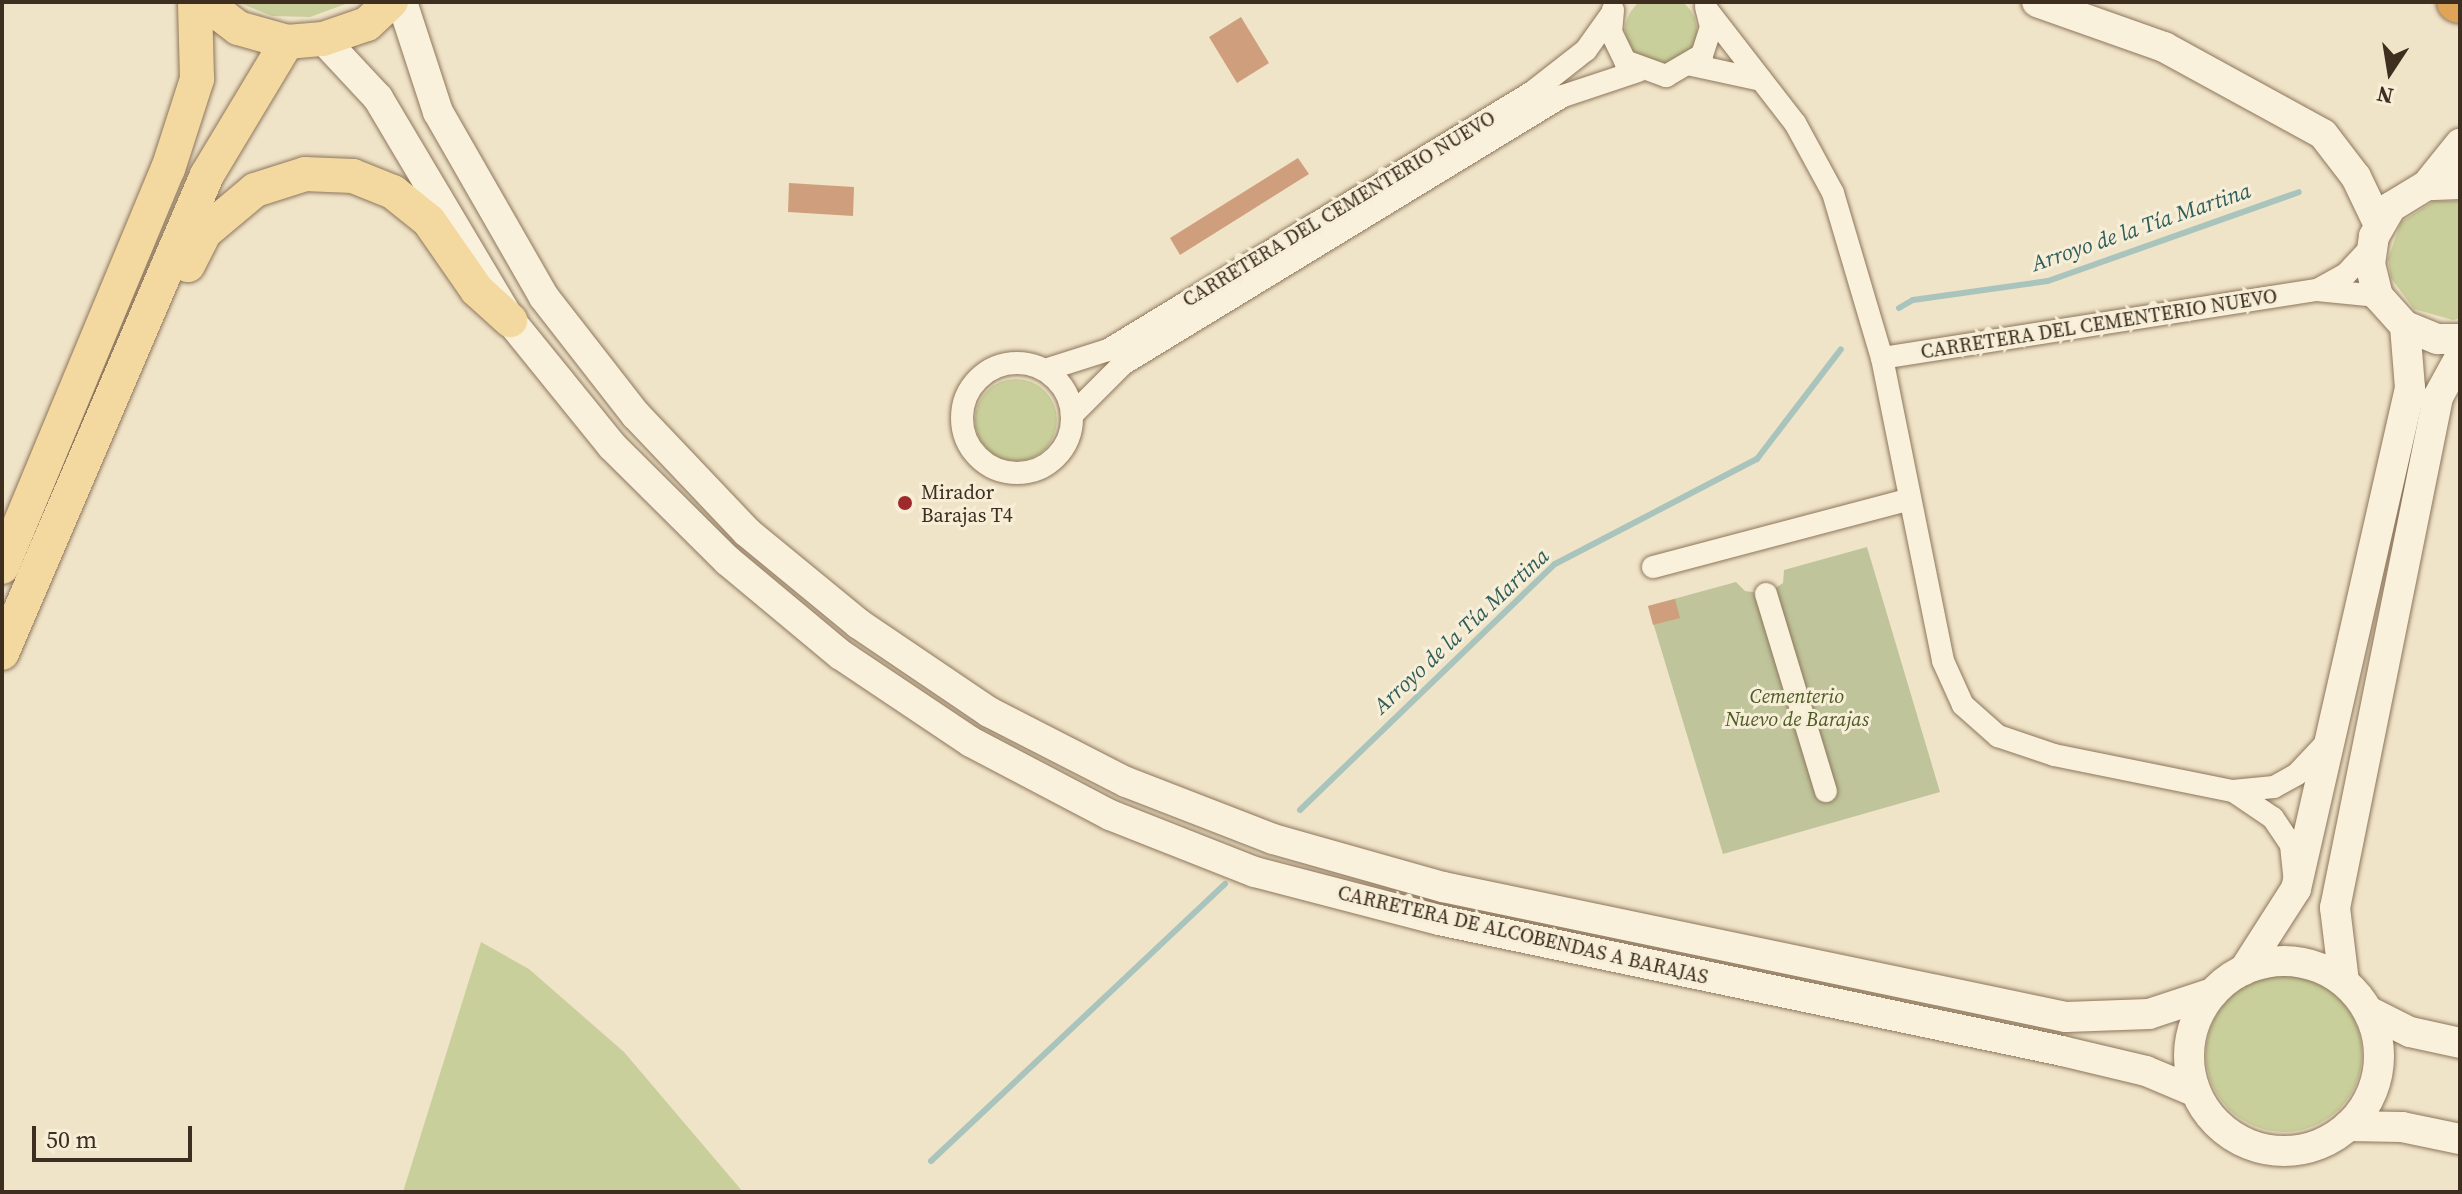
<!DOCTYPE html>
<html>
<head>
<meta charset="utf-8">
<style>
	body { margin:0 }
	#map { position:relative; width:2462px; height:1194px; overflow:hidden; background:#f0e4c8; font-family:"Source Serif 4",serif }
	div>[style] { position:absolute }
	.green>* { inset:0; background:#c9cf9b }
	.round { border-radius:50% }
	.cemetery>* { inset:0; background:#bfc49a }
	.stream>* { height:6px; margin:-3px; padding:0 3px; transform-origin:3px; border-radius:3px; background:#a9c4bc }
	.building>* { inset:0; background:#cf9f7d }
	.roads { filter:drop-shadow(0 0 2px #8d765c) drop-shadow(0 0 2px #8d765c) }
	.street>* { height:22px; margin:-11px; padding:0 11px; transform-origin:11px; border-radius:11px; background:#faf1dc }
	.street>.ring { margin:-11px; padding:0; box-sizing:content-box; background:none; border:22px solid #faf1dc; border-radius:50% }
	.secondary>* { height:30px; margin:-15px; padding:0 15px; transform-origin:15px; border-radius:15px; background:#faf1dc }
	.secondary>.ring { margin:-15px; padding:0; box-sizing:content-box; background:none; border:30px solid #faf1dc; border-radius:50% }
	.primary>* { height:34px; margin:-17px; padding:0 17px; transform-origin:17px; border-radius:17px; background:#f3d9a0 }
	.highway>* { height:40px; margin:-20px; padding:0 20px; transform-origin:20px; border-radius:20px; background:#e0a458 }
	.dots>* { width:22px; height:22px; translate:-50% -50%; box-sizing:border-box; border:4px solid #f7eed8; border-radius:50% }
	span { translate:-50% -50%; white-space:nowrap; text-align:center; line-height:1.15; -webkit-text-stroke:6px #f7eed8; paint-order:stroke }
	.street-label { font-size:20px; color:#3d2e20 }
	.poi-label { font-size:20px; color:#3d2e20 }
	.left { translate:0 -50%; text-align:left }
	.park-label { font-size:20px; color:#4d5a26; font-style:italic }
	.water-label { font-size:22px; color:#2f5d5a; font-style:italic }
	.frame { position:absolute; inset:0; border:4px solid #3d2e20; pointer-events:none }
	.north { position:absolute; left:2350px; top:32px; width:80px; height:80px; -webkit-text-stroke:6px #f7eed8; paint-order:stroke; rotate:192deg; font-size:22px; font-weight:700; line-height:32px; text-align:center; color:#3d2e20 }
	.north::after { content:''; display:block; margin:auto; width:28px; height:36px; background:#3d2e20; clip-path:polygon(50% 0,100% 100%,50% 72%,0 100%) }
	.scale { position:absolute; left:32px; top:1126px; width:160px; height:36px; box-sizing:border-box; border:4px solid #3d2e20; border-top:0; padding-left:10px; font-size:24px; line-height:28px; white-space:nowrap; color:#3d2e20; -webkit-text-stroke:6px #f7eed8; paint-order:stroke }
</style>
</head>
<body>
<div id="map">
	<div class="green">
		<i class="round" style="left:1625px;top:-5px;width:72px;height:72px"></i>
		<i style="clip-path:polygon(237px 2px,351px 2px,310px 17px,272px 16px)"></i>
		<i style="clip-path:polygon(2434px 201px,2460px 201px,2460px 318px,2453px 320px,2414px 309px,2391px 278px,2388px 259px,2401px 222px)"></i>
		<i class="round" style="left:975px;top:379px;width:82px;height:82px"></i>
		<i style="clip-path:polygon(481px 942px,529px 969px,624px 1052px,743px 1192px,403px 1192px)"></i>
		<i class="round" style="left:2206px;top:976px;width:156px;height:156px"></i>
	</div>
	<div class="cemetery">
		<i style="clip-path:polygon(1867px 547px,1940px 792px,1723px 854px,1648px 606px,1736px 582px,1745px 591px,1766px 594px,1783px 583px,1784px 570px)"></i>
	</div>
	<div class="stream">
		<i style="left:1899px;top:308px;width:16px;rotate:-30deg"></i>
		<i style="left:1913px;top:300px;width:136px;rotate:-8deg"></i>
		<i style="left:2048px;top:281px;width:266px;rotate:-19.5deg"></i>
		<i style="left:1300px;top:810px;width:354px;rotate:-44deg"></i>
		<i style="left:1555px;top:564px;width:228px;rotate:-27.5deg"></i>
		<i style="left:1757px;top:459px;width:138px;rotate:-52.6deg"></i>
		<i style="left:931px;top:1161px;width:404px;rotate:-43.3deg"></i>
	</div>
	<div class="building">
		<i style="clip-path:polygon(1241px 17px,1269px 63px,1237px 83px,1209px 37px)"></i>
		<i style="clip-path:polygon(1298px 158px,1309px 174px,1180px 255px,1170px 238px)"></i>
		<i style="clip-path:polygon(789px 183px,854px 187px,853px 216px,788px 212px)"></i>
		<i style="clip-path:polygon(1675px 599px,1680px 618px,1653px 625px,1648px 606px)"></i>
	</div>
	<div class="roads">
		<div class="street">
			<i style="left:1613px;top:10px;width:22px;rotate:95deg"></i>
			<i style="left:1611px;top:32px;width:32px;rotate:64deg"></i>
			<i style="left:1625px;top:61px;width:44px;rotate:20.1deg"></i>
			<i style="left:1666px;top:76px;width:42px;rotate:-30.3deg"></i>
			<i style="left:1702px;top:55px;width:29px;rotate:-72deg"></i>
			<i style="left:1711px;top:27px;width:21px;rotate:-104deg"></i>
			<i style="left:1708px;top:11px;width:142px;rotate:52.2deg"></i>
			<i style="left:1795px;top:123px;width:80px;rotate:61.5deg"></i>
			<i style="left:1833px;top:193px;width:172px;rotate:73.5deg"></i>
			<i style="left:1882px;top:358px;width:309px;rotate:78.6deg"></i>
			<i style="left:1943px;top:661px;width:48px;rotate:65.6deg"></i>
			<i style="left:1963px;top:705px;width:47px;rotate:41.5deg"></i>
			<i style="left:1998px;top:736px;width:59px;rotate:18.7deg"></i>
			<i style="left:2054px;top:755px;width:183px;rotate:11.4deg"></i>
			<i style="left:2233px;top:791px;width:41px;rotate:-5.6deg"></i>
			<i style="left:2274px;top:787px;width:26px;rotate:-29deg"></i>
			<i style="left:2297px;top:774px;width:48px;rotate:-46.7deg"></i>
			<i style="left:1692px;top:65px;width:71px;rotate:12.3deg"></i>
			<i style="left:2317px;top:290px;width:33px;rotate:-29deg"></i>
			<i style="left:2346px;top:274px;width:37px;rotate:-47deg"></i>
			<i style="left:1882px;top:358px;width:440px;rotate:-8.9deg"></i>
			<i style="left:2317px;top:290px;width:61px;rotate:5.6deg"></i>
			<i class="ring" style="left:962px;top:363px;width:88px;height:88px"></i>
			<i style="left:1045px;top:370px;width:66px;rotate:-17.6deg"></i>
			<i style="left:1108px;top:350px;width:500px;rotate:-31.3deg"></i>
			<i style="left:1535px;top:90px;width:65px;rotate:-38.1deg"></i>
			<i style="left:1586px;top:50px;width:43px;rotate:-54.5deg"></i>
			<i style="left:1072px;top:415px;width:72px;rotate:-45deg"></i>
			<i style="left:1123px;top:364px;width:515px;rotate:-31.35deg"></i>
			<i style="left:1563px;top:96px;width:79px;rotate:-18.4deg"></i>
			<i style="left:1653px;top:567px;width:262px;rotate:-14.8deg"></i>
			<i style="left:1766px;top:594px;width:206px;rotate:73.1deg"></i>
			<i style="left:2233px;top:791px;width:48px;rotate:34deg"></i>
			<i style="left:2273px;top:818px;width:32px;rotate:56deg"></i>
			<i style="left:2291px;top:845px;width:30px;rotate:84deg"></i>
		</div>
		<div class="secondary">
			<i style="left:402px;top:2px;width:116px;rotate:71.9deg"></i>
			<i style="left:438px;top:112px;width:213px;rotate:60.2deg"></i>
			<i style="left:544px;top:297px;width:150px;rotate:52.1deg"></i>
			<i style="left:636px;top:415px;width:161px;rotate:46.5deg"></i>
			<i style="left:747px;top:532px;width:145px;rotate:39.4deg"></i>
			<i style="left:859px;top:624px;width:157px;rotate:34.1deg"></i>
			<i style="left:989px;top:712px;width:154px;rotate:27.1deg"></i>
			<i style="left:1126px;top:782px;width:158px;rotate:21.2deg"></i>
			<i style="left:1273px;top:839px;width:177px;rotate:15.8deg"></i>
			<i style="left:1443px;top:887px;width:636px;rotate:11.79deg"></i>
			<i style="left:2066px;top:1017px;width:83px;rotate:-2.1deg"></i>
			<i style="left:2149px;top:1014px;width:67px;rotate:-18.2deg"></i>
			<i style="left:2037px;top:2px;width:135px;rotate:19.5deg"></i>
			<i style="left:2164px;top:47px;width:181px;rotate:28.7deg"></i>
			<i style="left:2323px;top:134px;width:54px;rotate:52.5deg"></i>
			<i style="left:2356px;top:177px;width:53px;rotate:64.4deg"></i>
			<i style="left:323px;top:39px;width:81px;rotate:47deg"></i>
			<i style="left:378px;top:98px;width:258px;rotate:59.3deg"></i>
			<i style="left:510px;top:320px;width:162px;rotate:51deg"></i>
			<i style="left:612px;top:446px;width:163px;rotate:44.8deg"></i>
			<i style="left:728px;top:561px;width:147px;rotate:39.8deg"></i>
			<i style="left:841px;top:655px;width:156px;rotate:33.8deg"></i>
			<i style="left:971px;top:742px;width:157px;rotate:27.7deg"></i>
			<i style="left:1110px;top:815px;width:156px;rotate:21.5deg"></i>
			<i style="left:1255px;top:872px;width:190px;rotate:14.6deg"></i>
			<i style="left:1439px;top:920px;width:637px;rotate:11.87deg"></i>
			<i style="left:2062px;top:1051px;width:86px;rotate:13.4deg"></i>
			<i style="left:2146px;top:1071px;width:54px;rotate:22.8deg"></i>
			<i style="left:2460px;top:184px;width:33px;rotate:178deg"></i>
			<i style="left:2427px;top:185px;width:42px;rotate:148.6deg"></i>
			<i style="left:2391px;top:207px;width:34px;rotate:120deg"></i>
			<i style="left:2374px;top:236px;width:28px;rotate:98deg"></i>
			<i style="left:2370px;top:264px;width:33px;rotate:76deg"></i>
			<i style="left:2378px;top:296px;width:40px;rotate:48deg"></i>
			<i style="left:2405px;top:326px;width:35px;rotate:22deg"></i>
			<i style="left:2437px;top:339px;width:23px"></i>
			<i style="left:2427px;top:185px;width:53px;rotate:-51.2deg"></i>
			<i class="ring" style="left:2189px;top:961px;width:160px;height:160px"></i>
			<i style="left:2244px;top:970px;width:96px;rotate:-57.3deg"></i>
			<i style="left:2296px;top:889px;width:514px;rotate:-77.18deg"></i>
			<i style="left:2410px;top:388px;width:62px;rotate:-94.6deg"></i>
			<i style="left:2344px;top:982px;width:75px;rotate:-96.9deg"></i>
			<i style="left:2335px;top:908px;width:521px;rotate:-78.6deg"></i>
			<i style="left:2438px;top:397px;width:46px;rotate:-61.2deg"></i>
			<i style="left:2368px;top:1011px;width:47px;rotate:26.6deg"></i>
			<i style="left:2410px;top:1032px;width:51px;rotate:12.4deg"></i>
			<i style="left:2348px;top:1126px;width:54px;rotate:1.1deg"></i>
			<i style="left:2402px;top:1127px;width:59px;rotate:11.7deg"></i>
		</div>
		<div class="primary">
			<i style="left:204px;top:2px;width:43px;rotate:37.4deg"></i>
			<i style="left:238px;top:28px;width:51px;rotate:15.9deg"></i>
			<i style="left:287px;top:42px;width:36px;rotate:-5deg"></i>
			<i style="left:323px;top:39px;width:46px;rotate:-18.8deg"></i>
			<i style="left:367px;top:24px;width:33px;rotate:-43deg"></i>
			<i style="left:188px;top:265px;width:37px;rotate:-63deg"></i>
			<i style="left:205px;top:232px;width:65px;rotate:-40deg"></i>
			<i style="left:255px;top:190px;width:52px;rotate:-17.7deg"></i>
			<i style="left:305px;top:174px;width:48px;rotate:2.4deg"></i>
			<i style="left:353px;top:176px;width:43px;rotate:21.8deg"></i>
			<i style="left:393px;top:192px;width:46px;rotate:38.9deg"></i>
			<i style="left:429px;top:221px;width:84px;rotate:55.2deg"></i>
			<i style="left:477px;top:290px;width:45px;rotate:42.3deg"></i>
			<i style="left:2px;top:567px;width:431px;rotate:-67.4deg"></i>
			<i style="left:168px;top:169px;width:95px;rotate:-72.1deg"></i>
			<i style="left:197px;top:79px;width:77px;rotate:-91.5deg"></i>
			<i style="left:2px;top:653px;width:520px;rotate:-66.79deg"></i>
			<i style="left:207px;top:175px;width:155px;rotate:-59deg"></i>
		</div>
		<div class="highway">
			<i style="left:2457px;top:2px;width:3px;rotate:18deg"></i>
		</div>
	</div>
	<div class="dots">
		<i style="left:905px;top:503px;background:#9e2a2b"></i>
	</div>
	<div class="street-label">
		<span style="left:1339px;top:209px;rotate:-31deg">CARRETERA DEL CEMENTERIO NUEVO</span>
		<span style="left:2099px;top:324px;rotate:-9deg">CARRETERA DEL CEMENTERIO NUEVO</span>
		<span style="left:1523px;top:935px;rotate:13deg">CARRETERA DE ALCOBENDAS A BARAJAS</span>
	</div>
	<div class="poi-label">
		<span class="left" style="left:921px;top:504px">Mirador<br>Barajas T4</span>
	</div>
	<div class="park-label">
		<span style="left:1797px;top:708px">Cementerio<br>Nuevo de Barajas</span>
	</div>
	<div class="water-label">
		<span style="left:2141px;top:227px;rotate:-19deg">Arroyo de la Tía Martina</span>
		<span style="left:1461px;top:631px;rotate:-43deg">Arroyo de la Tía Martina</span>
	</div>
	<div class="frame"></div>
	<div class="north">N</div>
	<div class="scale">50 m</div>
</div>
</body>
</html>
